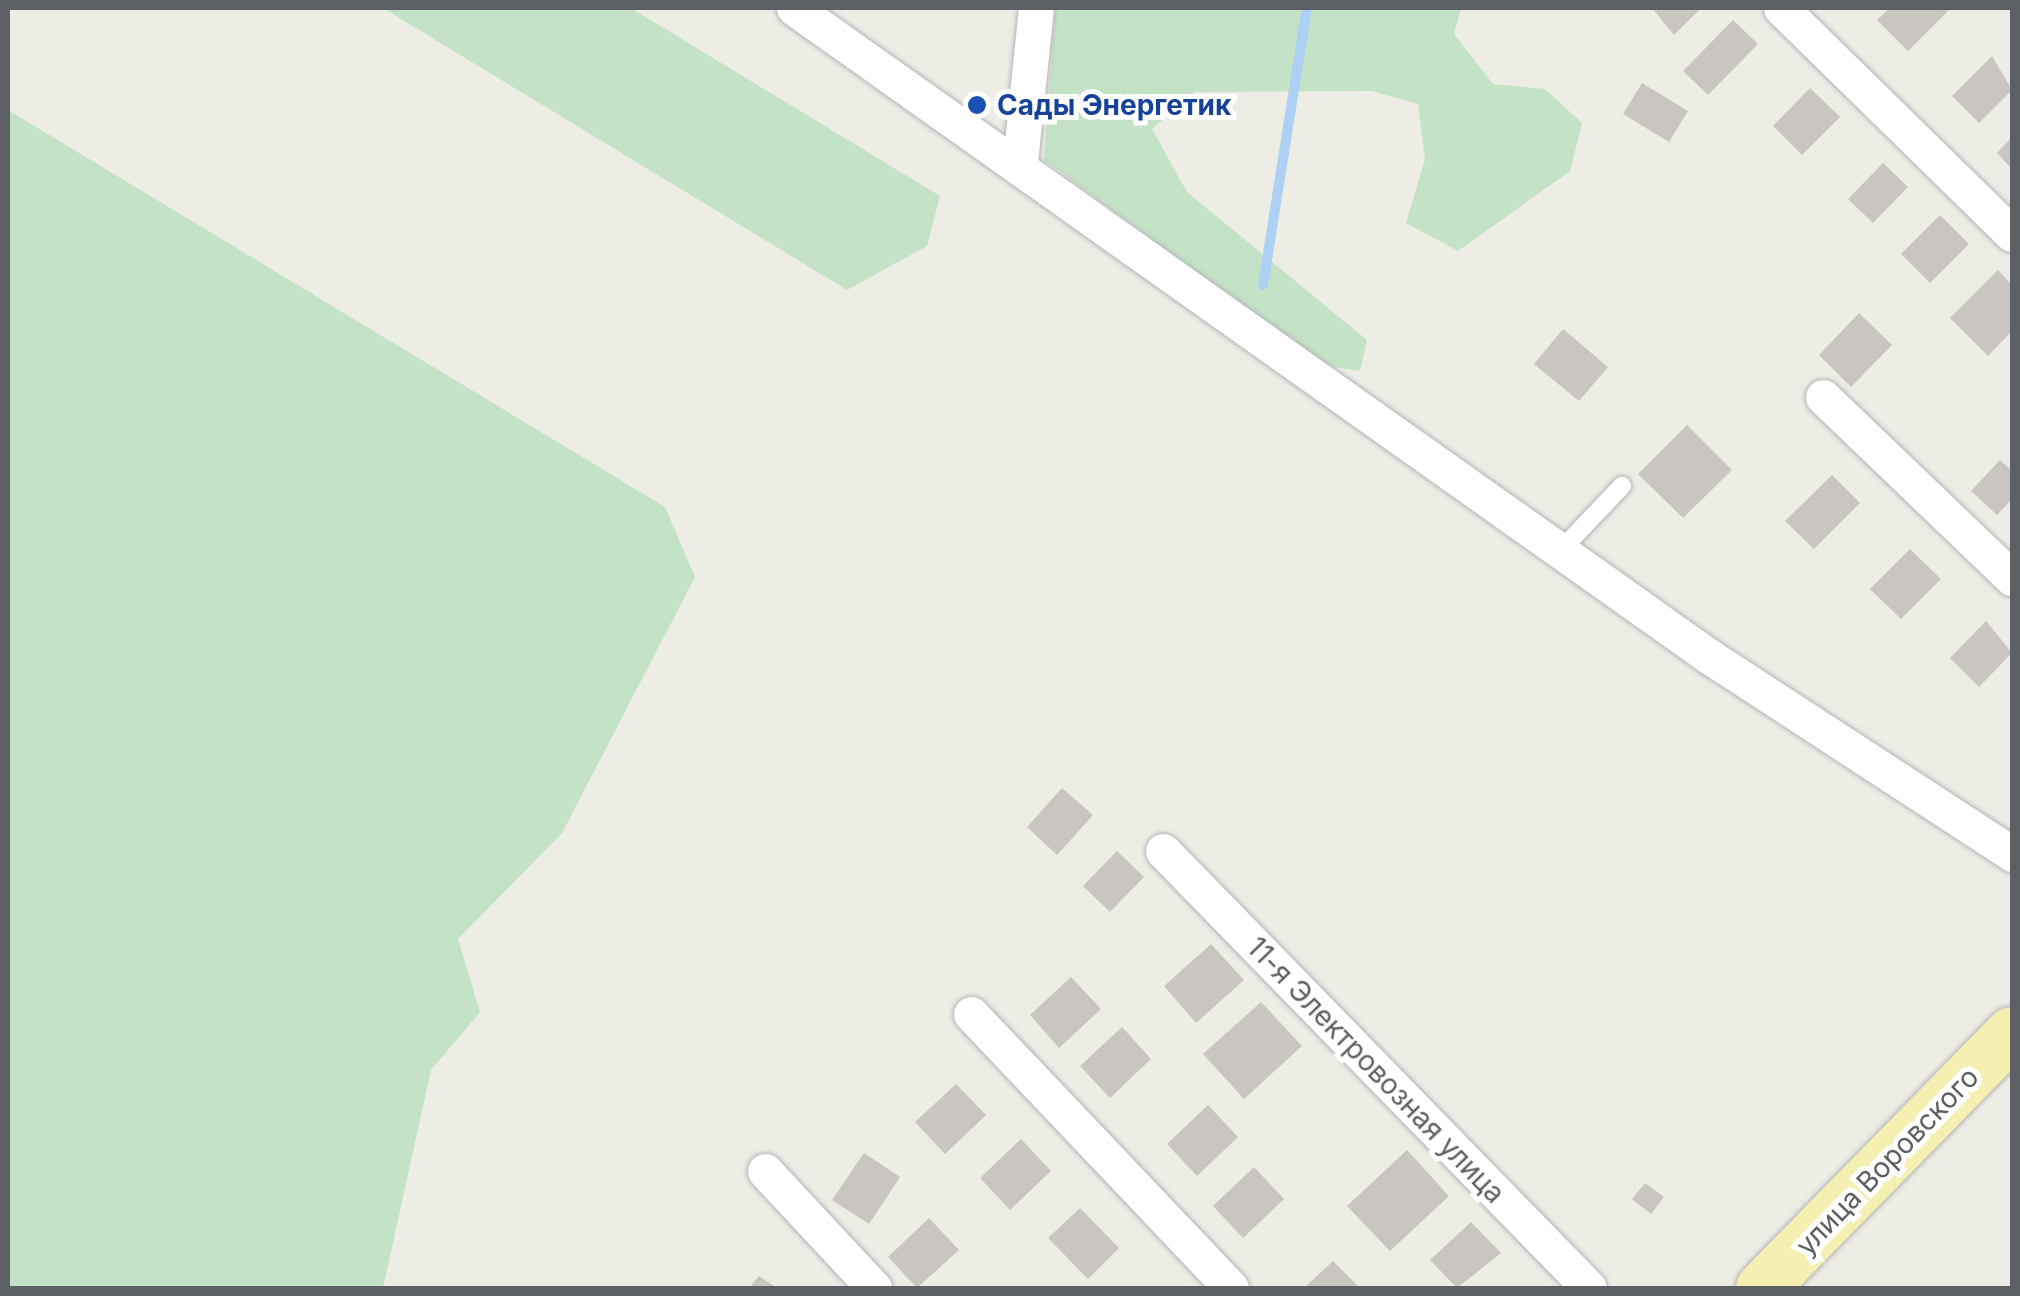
<!DOCTYPE html>
<html>
<head>
<meta charset="utf-8">
<style>
	body { margin:0 }
	#map { position:relative; width:2020px; height:1296px; overflow:hidden; background:#edece5; font-family:Inter,sans-serif }
	div>[style] { position:absolute }
	.green>* { inset:0; background:#c4e2c6 }
	.stream>* { height:10px; margin:-5px; padding:0 5px; transform-origin:5px; border-radius:5px; background:#add0f5 }
	.building>* { inset:0; background:#c9c6c1 }
	.roads { filter:drop-shadow(0 0 2px #b2b4b8) drop-shadow(0 0 2px #b2b4b8) }
	.lane>* { height:18px; margin:-9px; padding:0 9px; transform-origin:9px; border-radius:9px; background:#fff }
	.street>* { height:35px; margin:-17.5px; padding:0 17.5px; transform-origin:17.5px; border-radius:17.5px; background:#fff }
	.primary>* { height:52px; margin:-26px; padding:0 26px; transform-origin:26px; border-radius:26px; background:#f5efb2 }
	.dots>* { width:28px; height:28px; translate:-50% -50%; box-sizing:border-box; border:5px solid #fff; border-radius:50% }
	span { translate:-50% -50%; white-space:nowrap; text-align:center; line-height:1.15; -webkit-text-stroke:10px #fff; paint-order:stroke }
	.transit-label { font-size:28px; color:#164399; font-weight:700 }
	.left { translate:0 -50%; text-align:left }
	.street-label { font-size:28px; color:#5c5f63 }
	.frame { position:absolute; inset:0; border:10px solid #5c5f63; pointer-events:none }
</style>
</head>
<body>
<div id="map">
	<div class="green">
		<i style="clip-path:polygon(383px 8px,631px 8px,940px 196px,927px 246px,847px 290px)"></i>
		<i style="clip-path:polygon(1055px 8px,1461px 8px,1454px 34px,1493px 84px,1545px 89px,1582px 123px,1570px 171px,1458px 251px,1406px 223px,1425px 159px,1418px 104px,1372px 91px,1195px 92px,1152px 129px,1187px 192px,1367px 340px,1360px 371px,1323px 365px,1044px 160px)"></i>
		<i style="clip-path:polygon(8px 110px,665px 507px,695px 577px,562px 833px,458px 939px,480px 1012px,431px 1070px,383px 1288px,8px 1288px)"></i>
	</div>
	<div class="stream">
		<i style="left:1263px;top:285px;width:280px;rotate:-81deg"></i>
	</div>
	<div class="building">
		<i style="clip-path:polygon(1652px 8px,1701px 8px,1674px 35px)"></i>
		<i style="clip-path:polygon(1890px 8px,1951px 8px,1908px 51px,1877px 20px)"></i>
		<i style="clip-path:polygon(1733px 20px,1758px 44px,1708px 95px,1683px 71px)"></i>
		<i style="clip-path:polygon(1992px 56px,2012px 90px,1979px 123px,1952px 96px)"></i>
		<i style="clip-path:polygon(1642px 83px,1688px 111px,1669px 142px,1623px 114px)"></i>
		<i style="clip-path:polygon(1810px 88px,1840px 117px,1802px 155px,1773px 126px)"></i>
		<i style="clip-path:polygon(2012px 137px,2012px 169px,1997px 153px)"></i>
		<i style="clip-path:polygon(1883px 163px,1908px 187px,1873px 223px,1848px 199px)"></i>
		<i style="clip-path:polygon(1940px 215px,1969px 244px,1930px 283px,1901px 254px)"></i>
		<i style="clip-path:polygon(1998px 270px,2012px 285px,2012px 331px,1988px 356px,1950px 318px)"></i>
		<i style="clip-path:polygon(1859px 313px,1892px 345px,1851px 387px,1819px 355px)"></i>
		<i style="clip-path:polygon(1563px 329px,1608px 367px,1579px 401px,1534px 364px)"></i>
		<i style="clip-path:polygon(1687px 425px,1732px 470px,1683px 518px,1638px 474px)"></i>
		<i style="clip-path:polygon(2000px 460px,2012px 471px,2012px 499px,1997px 515px,1971px 491px)"></i>
		<i style="clip-path:polygon(1832px 475px,1860px 503px,1814px 549px,1785px 521px)"></i>
		<i style="clip-path:polygon(1910px 549px,1941px 579px,1901px 619px,1870px 589px)"></i>
		<i style="clip-path:polygon(1986px 621px,2012px 653px,1979px 687px,1950px 658px)"></i>
		<i style="clip-path:polygon(1062px 788px,1093px 815px,1057px 855px,1027px 827px)"></i>
		<i style="clip-path:polygon(1117px 851px,1144px 877px,1110px 912px,1083px 886px)"></i>
		<i style="clip-path:polygon(1211px 944px,1244px 980px,1196px 1023px,1164px 986px)"></i>
		<i style="clip-path:polygon(1071px 977px,1101px 1009px,1059px 1048px,1030px 1015px)"></i>
		<i style="clip-path:polygon(1261px 1002px,1302px 1046px,1244px 1099px,1203px 1054px)"></i>
		<i style="clip-path:polygon(1122px 1027px,1151px 1059px,1110px 1098px,1080px 1066px)"></i>
		<i style="clip-path:polygon(956px 1084px,986px 1115px,945px 1154px,915px 1122px)"></i>
		<i style="clip-path:polygon(1208px 1105px,1238px 1137px,1197px 1176px,1167px 1144px)"></i>
		<i style="clip-path:polygon(1021px 1139px,1051px 1171px,1010px 1210px,980px 1178px)"></i>
		<i style="clip-path:polygon(1407px 1150px,1449px 1196px,1390px 1251px,1347px 1206px)"></i>
		<i style="clip-path:polygon(864px 1153px,900px 1177px,869px 1224px,832px 1200px)"></i>
		<i style="clip-path:polygon(1254px 1167px,1284px 1199px,1243px 1238px,1213px 1206px)"></i>
		<i style="clip-path:polygon(1645px 1183px,1664px 1197px,1651px 1214px,1632px 1199px)"></i>
		<i style="clip-path:polygon(1080px 1208px,1119px 1248px,1088px 1279px,1048px 1238px)"></i>
		<i style="clip-path:polygon(929px 1218px,959px 1250px,917px 1288px,888px 1257px)"></i>
		<i style="clip-path:polygon(1471px 1222px,1501px 1253px,1457px 1288px,1430px 1260px)"></i>
		<i style="clip-path:polygon(1333px 1261px,1360px 1288px,1304px 1288px)"></i>
		<i style="clip-path:polygon(759px 1276px,777px 1288px,749px 1288px)"></i>
	</div>
	<div class="roads">
		<div class="lane">
			<i style="left:1560px;top:551px;width:90px;rotate:-46.4deg"></i>
		</div>
		<div class="street">
			<i style="left:794px;top:8px;width:1123px;rotate:35.32deg"></i>
			<i style="left:1710px;top:657px;width:361px;rotate:33.1deg"></i>
			<i style="left:1781px;top:8px;width:323px;rotate:44.4deg"></i>
			<i style="left:1020px;top:162px;width:155px;rotate:-84.1deg"></i>
			<i style="left:1823px;top:397px;width:262px;rotate:43.8deg"></i>
			<i style="left:1163px;top:851px;width:610px;rotate:45.73deg"></i>
			<i style="left:971px;top:1014px;width:378px;rotate:46.5deg"></i>
			<i style="left:765px;top:1171px;width:160px;rotate:47deg"></i>
		</div>
		<div class="primary">
			<i style="left:1762px;top:1288px;width:357px;rotate:-45.6deg"></i>
		</div>
	</div>
	<div class="dots">
		<i style="left:977px;top:105px;background:#1a4fb4"></i>
	</div>
	<div class="transit-label">
		<span class="left" style="left:997px;top:105px">Сады Энергетик</span>
	</div>
	<div class="street-label">
		<span style="left:1376px;top:1070px;rotate:46deg">11-я Электровозная улица</span>
		<span style="left:1887px;top:1161px;rotate:-46deg">улица Воровского</span>
	</div>
	<div class="frame"></div>
</div>
</body>
</html>
